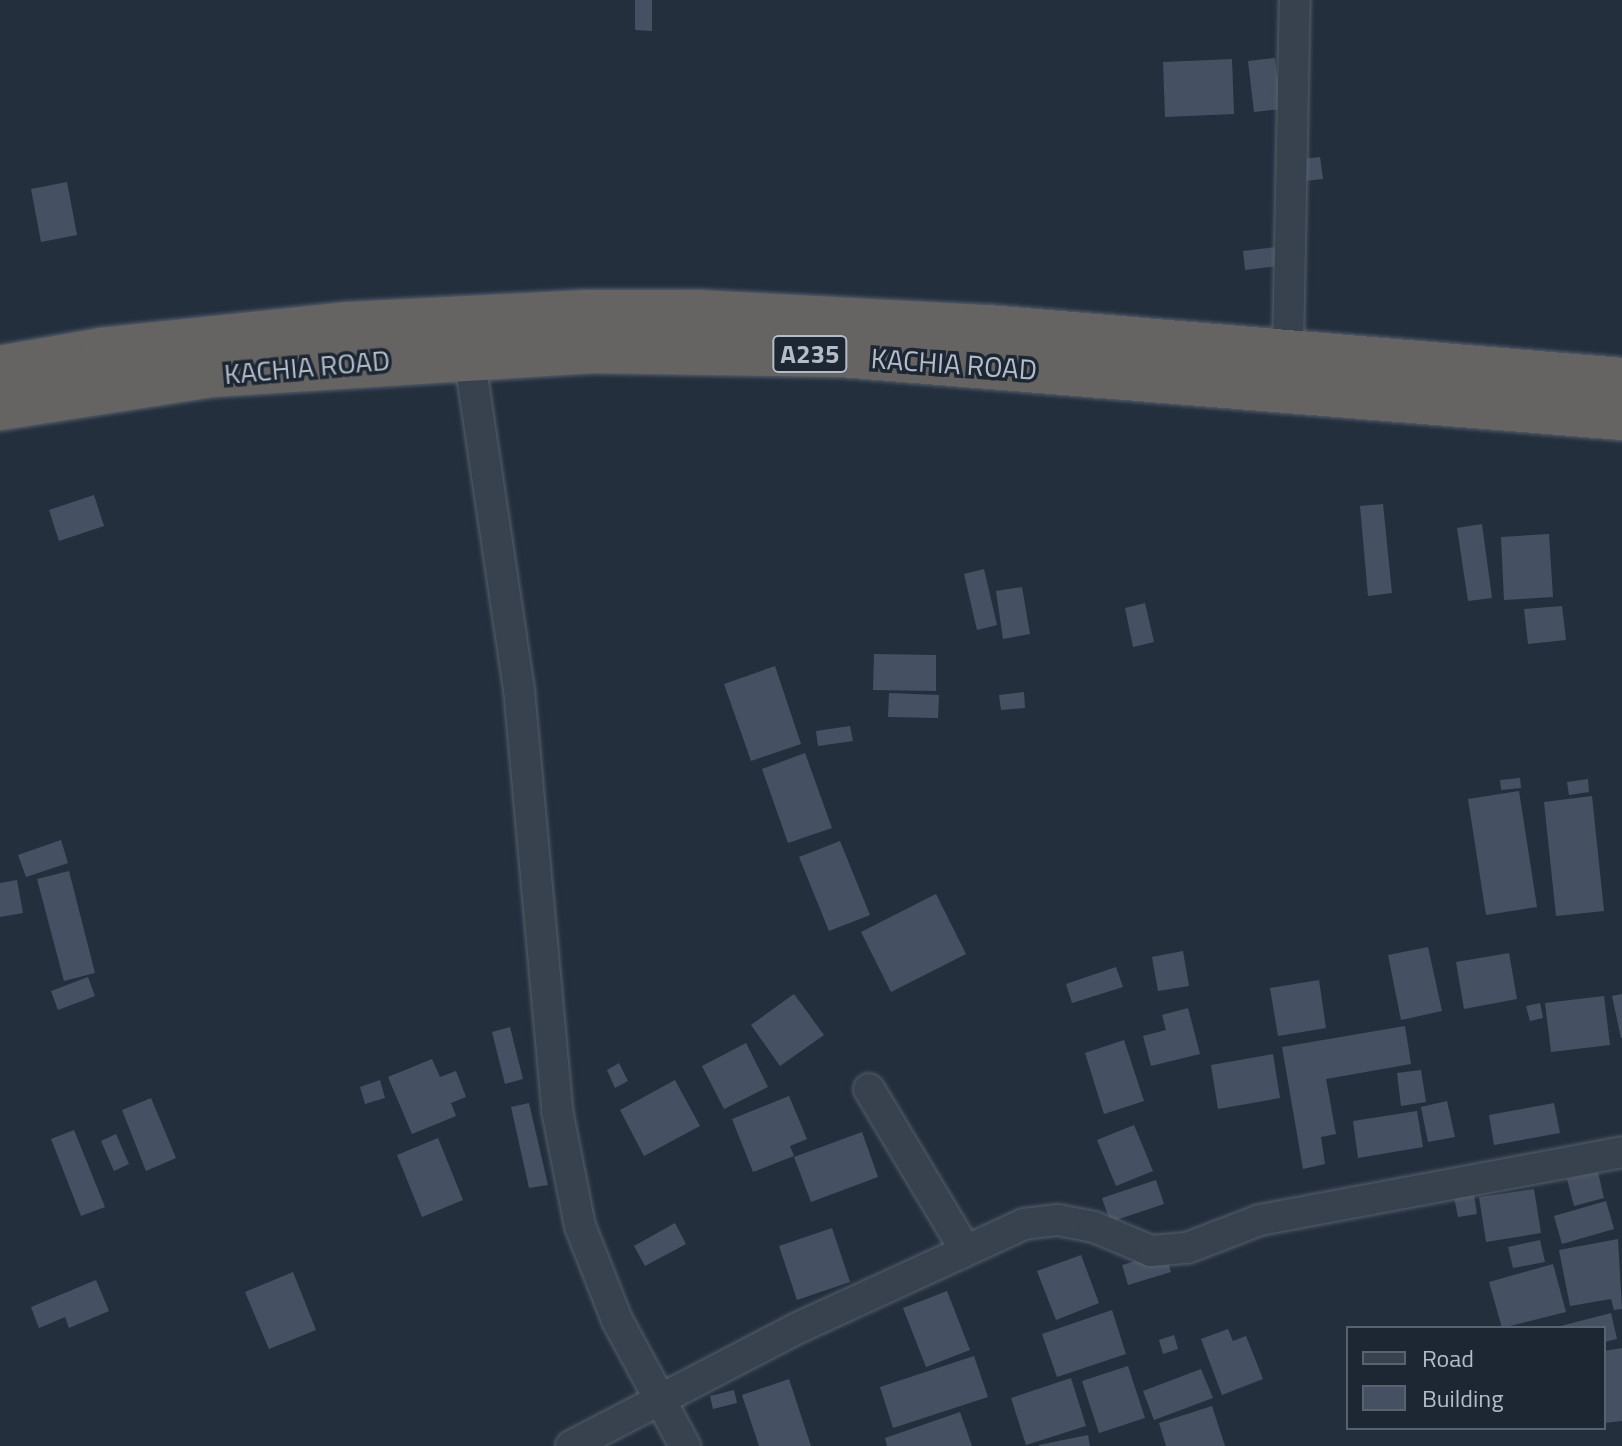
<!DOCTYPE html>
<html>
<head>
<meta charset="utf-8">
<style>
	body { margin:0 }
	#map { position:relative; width:1622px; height:1446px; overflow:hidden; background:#242f3e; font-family:"Titillium Web",sans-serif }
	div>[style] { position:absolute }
	.building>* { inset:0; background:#455162 }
	.roads { filter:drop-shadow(0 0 2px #565f6c) drop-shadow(0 0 2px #565f6c) }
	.minor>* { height:30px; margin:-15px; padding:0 15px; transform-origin:15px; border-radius:15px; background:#38414e }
	.trunk>* { height:44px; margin:-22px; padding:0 22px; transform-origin:22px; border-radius:22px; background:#656462 }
	span { translate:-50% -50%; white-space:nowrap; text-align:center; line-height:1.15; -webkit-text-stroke:7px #1d2633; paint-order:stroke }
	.shield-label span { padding:2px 6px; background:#1d2633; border:2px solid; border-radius:6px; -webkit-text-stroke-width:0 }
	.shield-label { font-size:26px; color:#b4bcc9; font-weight:700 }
	.street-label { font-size:28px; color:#b4bcc9 }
	.legend { position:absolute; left:1346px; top:1326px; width:260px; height:104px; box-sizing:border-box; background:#1d2633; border:2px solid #59626f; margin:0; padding:10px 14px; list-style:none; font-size:24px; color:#b4bcc9 }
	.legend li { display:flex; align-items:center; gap:16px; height:40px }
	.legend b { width:40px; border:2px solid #59626f }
</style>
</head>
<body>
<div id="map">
	<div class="building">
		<i style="clip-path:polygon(635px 0,652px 0,652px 31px,635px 30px)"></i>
		<i style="clip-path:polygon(1275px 58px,1281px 109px,1254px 112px,1248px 61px)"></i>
		<i style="clip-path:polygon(1232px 59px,1234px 114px,1165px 117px,1163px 62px)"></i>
		<i style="clip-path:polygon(1320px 157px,1323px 179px,1305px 181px,1303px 159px)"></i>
		<i style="clip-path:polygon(67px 182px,77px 235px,41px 242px,31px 189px)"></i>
		<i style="clip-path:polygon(1276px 247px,1278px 266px,1245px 270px,1243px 251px)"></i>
		<i style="clip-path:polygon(94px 495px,104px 526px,59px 541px,49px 510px)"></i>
		<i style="clip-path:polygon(1383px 504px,1392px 593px,1368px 596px,1360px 506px)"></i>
		<i style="clip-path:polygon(1482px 524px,1492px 598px,1468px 601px,1457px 528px)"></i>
		<i style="clip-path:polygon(1549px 534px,1553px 597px,1504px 600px,1501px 537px)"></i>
		<i style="clip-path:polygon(984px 569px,997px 625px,977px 630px,964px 574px)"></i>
		<i style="clip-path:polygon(1022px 587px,1030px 634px,1003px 639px,996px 591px)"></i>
		<i style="clip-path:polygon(1145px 603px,1154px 642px,1133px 647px,1125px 608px)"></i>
		<i style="clip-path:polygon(1562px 606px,1566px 640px,1528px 644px,1524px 609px)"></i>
		<i style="clip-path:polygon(874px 654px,936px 655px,936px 691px,873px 690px)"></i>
		<i style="clip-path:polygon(775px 666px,801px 744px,751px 761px,724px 684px)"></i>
		<i style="clip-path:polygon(1024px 692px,1025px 708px,1001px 710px,999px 695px)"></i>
		<i style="clip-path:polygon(889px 693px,939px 695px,938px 718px,888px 717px)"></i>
		<i style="clip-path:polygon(850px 726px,853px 741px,818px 746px,816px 731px)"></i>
		<i style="clip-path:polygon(805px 753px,832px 828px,788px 843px,762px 769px)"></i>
		<i style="clip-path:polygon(1520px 778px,1521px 788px,1501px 790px,1500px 780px)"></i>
		<i style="clip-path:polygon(1588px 779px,1589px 792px,1569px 795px,1567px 782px)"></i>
		<i style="clip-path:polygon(1519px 791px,1537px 907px,1486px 915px,1468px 799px)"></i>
		<i style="clip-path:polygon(1592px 796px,1604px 911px,1556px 916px,1544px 802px)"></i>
		<i style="clip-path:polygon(61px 840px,68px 863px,26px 877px,18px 855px)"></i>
		<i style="clip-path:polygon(840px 841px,870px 915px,829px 931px,799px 857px)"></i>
		<i style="clip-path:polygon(69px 871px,95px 973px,64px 981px,37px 879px)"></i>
		<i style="clip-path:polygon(17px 880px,23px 913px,0 917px,0 883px)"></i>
		<i style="clip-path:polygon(936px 894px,966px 954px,891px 992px,861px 932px)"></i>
		<i style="clip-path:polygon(1428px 947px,1442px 1011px,1401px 1020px,1388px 955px)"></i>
		<i style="clip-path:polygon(1183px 951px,1189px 986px,1158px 991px,1152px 957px)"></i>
		<i style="clip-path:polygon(1509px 953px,1517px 999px,1464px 1009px,1456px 962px)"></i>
		<i style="clip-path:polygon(1116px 967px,1123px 987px,1072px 1003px,1066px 984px)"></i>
		<i style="clip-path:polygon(88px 977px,95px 996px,58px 1010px,51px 991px)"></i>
		<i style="clip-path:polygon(1319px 980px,1326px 1028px,1278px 1036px,1270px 988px)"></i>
		<i style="clip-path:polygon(794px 994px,824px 1035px,780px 1066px,751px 1025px)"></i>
		<i style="clip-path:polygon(1622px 994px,1622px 1038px,1621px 1038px,1612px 996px)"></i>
		<i style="clip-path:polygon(1604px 996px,1610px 1045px,1551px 1052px,1545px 1003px)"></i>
		<i style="clip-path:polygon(1540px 1003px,1543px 1018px,1530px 1021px,1526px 1006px)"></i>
		<i style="clip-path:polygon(1188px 1008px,1200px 1054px,1151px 1066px,1143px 1036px,1166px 1030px,1162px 1015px)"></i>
		<i style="clip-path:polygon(1405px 1026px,1411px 1064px,1326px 1079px,1336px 1134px,1321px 1137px,1325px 1164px,1303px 1169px,1282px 1047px)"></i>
		<i style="clip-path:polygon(510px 1027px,523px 1079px,505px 1084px,492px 1032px)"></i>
		<i style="clip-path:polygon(1124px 1040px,1144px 1101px,1104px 1114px,1085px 1053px)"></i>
		<i style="clip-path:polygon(746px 1043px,768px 1087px,724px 1109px,702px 1066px)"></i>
		<i style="clip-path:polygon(1273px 1054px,1280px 1098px,1218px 1109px,1211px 1065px)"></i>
		<i style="clip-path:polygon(432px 1059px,440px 1077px,456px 1071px,466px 1097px,451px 1103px,456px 1116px,412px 1134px,388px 1077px)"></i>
		<i style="clip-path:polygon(619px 1063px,628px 1081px,615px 1088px,607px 1070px)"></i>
		<i style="clip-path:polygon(1421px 1070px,1426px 1102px,1401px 1106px,1397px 1073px)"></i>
		<i style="clip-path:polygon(380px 1080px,385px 1098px,365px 1104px,360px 1087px)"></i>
		<i style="clip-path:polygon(675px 1080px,700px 1126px,644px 1156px,620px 1110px)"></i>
		<i style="clip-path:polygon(789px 1096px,807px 1139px,790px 1146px,794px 1156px,753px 1172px,732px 1119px)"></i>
		<i style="clip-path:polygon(151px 1098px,176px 1158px,146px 1171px,122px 1110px)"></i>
		<i style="clip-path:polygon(1447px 1101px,1455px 1137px,1428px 1142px,1421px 1107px)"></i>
		<i style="clip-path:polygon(529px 1103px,548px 1185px,529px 1188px,511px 1107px)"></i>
		<i style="clip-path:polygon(1554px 1103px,1560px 1133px,1494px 1145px,1489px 1115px)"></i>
		<i style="clip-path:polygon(1417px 1111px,1423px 1147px,1358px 1158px,1353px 1121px)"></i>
		<i style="clip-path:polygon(1134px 1125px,1153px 1171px,1116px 1186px,1097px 1140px)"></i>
		<i style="clip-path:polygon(74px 1130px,105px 1207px,81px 1216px,51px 1139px)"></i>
		<i style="clip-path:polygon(862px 1132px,878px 1177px,811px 1202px,794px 1157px)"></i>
		<i style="clip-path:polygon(116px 1134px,129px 1164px,114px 1171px,101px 1141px)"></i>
		<i style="clip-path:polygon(438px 1138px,463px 1200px,422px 1217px,397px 1155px)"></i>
		<i style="clip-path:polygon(1598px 1172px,1604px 1198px,1574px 1206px,1567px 1179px)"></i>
		<i style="clip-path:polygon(1156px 1180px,1164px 1204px,1110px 1222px,1102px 1198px)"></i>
		<i style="clip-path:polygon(1534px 1189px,1541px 1233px,1486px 1242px,1479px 1197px)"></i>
		<i style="clip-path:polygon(1474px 1194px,1477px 1214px,1458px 1217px,1454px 1197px)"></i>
		<i style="clip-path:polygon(1606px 1201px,1614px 1229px,1562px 1244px,1554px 1216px)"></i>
		<i style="clip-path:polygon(675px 1223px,686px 1244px,645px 1266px,634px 1246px)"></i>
		<i style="clip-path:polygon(832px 1228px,850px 1282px,797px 1300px,779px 1246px)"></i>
		<i style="clip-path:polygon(1618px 1239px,1622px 1309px,1614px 1310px,1611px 1299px,1570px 1306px,1559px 1250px)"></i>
		<i style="clip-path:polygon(1540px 1240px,1545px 1262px,1513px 1268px,1508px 1247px)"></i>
		<i style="clip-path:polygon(1165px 1252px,1171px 1272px,1128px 1285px,1122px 1265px)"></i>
		<i style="clip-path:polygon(1081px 1255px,1099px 1303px,1056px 1320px,1037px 1271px)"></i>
		<i style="clip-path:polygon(1553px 1264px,1566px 1312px,1502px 1328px,1489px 1282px)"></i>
		<i style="clip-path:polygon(293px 1272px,316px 1330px,269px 1349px,245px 1292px)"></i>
		<i style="clip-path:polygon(96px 1280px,109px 1311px,69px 1328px,65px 1317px,39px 1328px,31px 1307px)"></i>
		<i style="clip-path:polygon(947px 1291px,970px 1350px,926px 1367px,903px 1308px)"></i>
		<i style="clip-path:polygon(1112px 1310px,1126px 1354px,1057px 1377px,1042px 1334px)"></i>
		<i style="clip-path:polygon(1611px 1313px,1617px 1339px,1604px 1342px,1604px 1328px,1553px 1328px)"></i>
		<i style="clip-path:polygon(1228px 1329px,1233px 1341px,1246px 1336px,1263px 1379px,1222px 1395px,1201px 1339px)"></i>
		<i style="clip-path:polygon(1174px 1335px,1178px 1349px,1163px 1354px,1159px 1340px)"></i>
		<i style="clip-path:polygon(1622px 1348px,1622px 1421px,1604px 1423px,1604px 1351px)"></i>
		<i style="clip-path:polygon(974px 1356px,988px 1397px,893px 1428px,880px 1387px)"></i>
		<i style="clip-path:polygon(1128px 1366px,1145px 1418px,1099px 1433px,1082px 1381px)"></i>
		<i style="clip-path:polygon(1201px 1369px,1213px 1398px,1154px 1420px,1143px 1391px)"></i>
		<i style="clip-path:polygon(1071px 1378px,1086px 1426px,1026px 1445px,1011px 1398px)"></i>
		<i style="clip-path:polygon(789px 1379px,811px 1446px,759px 1446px,742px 1395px)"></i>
		<i style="clip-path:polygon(734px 1390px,737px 1403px,713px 1409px,710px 1396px)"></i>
		<i style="clip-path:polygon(1212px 1406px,1225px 1446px,1166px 1446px,1159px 1423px)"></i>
		<i style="clip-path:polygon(960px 1412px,972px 1446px,887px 1446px,885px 1438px)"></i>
		<i style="clip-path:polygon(1088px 1435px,1090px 1446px,1039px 1446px,1039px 1445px)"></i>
	</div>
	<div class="roads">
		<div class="minor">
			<i style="left:1288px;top:350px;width:350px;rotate:-88.9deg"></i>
			<i style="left:469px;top:355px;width:338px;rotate:81.5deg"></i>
			<i style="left:519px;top:689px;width:423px;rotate:84.8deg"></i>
			<i style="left:557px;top:1110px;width:118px;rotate:78.8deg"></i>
			<i style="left:580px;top:1226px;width:101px;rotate:68.5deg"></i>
			<i style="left:617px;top:1320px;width:143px;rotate:61.6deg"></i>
			<i style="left:869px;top:1089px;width:185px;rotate:59.1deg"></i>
			<i style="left:571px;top:1446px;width:258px;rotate:-27.5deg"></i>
			<i style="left:800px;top:1327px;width:247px;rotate:-24.7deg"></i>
			<i style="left:1024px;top:1224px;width:34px;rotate:-7deg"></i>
			<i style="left:1058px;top:1220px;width:37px;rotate:11deg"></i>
			<i style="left:1094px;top:1227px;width:62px;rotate:22.8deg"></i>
			<i style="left:1151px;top:1251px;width:36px;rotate:-5deg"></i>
			<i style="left:1187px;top:1248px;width:78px;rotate:-21deg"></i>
			<i style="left:1260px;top:1220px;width:368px;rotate:-10.6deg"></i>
		</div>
		<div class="trunk">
			<i style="left:0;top:368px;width:104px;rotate:-10deg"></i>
			<i style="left:102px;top:350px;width:249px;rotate:-6deg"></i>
			<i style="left:350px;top:324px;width:234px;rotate:-2.9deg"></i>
			<i style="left:584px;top:312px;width:113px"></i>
			<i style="left:697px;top:312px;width:291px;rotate:3deg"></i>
			<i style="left:988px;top:327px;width:636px;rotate:4.78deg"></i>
			<i style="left:0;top:408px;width:214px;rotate:-8.9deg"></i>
			<i style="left:211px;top:375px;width:379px;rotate:-3.6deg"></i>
			<i style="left:589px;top:351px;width:252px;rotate:0.9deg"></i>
			<i style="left:841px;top:355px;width:784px;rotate:4.61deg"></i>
		</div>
	</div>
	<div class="shield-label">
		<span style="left:810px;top:354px">A235</span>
	</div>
	<div class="street-label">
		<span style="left:954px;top:364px;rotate:4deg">KACHIA ROAD</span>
		<span style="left:307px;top:367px;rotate:-5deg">KACHIA ROAD</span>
	</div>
	<ul class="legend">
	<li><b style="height:10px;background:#38414e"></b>Road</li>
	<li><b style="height:22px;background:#455162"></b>Building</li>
	</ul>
</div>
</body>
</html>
